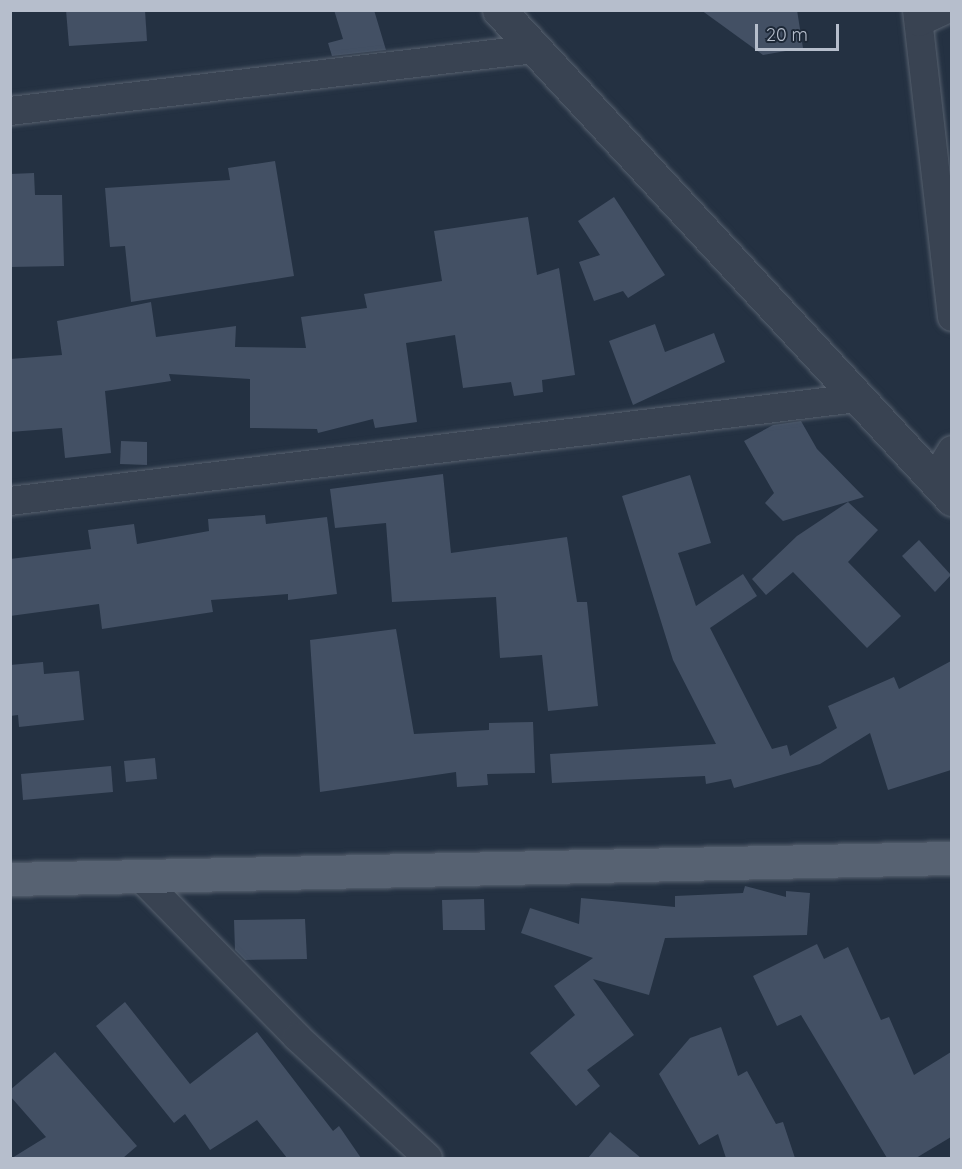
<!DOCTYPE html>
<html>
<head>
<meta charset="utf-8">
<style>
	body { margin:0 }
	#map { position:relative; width:962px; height:1169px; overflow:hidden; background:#243142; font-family:Quicksand,sans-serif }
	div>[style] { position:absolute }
	.building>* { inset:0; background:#435064 }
	.roads { filter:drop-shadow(0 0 2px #57616f) drop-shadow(0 0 2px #57616f) }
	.minor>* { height:28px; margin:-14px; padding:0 14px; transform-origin:14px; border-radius:14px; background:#394352 }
	.tertiary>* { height:33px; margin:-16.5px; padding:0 16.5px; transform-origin:16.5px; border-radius:16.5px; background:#394352 }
	.primary>* { height:33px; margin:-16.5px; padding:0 16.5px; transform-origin:16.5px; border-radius:16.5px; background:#576272 }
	span { translate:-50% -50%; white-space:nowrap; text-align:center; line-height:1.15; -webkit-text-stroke:5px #1d2837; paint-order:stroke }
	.frame { position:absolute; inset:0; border:12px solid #b6becc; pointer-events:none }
	.scale { position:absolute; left:755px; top:24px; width:84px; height:27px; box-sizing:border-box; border:3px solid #b6becc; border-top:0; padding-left:8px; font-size:18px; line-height:21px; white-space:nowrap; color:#b6becc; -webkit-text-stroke:4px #1d2837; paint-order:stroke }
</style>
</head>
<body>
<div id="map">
	<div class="building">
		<i style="clip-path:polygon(66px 10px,145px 10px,147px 41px,69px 46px)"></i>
		<i style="clip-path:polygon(334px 10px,374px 10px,386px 50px,332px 56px,328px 43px,343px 39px)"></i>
		<i style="clip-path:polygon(701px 10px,797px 10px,803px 48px,763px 55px)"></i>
		<i style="clip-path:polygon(275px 161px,294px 276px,131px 302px,125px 246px,110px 247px,105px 188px,230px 180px,228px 168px)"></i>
		<i style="clip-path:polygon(34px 173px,35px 195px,62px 195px,64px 266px,10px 267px,10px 174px)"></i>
		<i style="clip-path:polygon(614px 197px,665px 275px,628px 298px,623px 291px,594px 301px,579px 262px,600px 255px,578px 221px)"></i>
		<i style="clip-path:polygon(528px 217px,537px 275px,559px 268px,575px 375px,542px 380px,543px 392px,514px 396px,511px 382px,463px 388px,455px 335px,406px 343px,417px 422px,375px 428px,373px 419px,318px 433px,317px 429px,250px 428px,250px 379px,169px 374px,171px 381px,105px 391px,111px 453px,65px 458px,62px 428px,10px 432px,10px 359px,62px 355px,57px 321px,151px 302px,156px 337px,236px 326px,235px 347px,306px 348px,301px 317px,367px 308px,364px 294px,442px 281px,434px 231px)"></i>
		<i style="clip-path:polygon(655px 324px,665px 352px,714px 333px,725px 362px,633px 405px,609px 341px)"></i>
		<i style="clip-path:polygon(801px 421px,817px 449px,864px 497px,783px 521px,765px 503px,774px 493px,744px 441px,773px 425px)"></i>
		<i style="clip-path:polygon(121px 441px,147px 442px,147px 465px,120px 464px)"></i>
		<i style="clip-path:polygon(443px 474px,451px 553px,567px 537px,577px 602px,587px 602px,598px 706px,548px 711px,542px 655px,500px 658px,496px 597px,392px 602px,386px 523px,335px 528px,330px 489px)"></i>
		<i style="clip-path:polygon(690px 475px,711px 543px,678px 553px,696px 606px,743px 574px,757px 596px,710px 628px,772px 749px,787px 745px,790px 756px,837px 728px,828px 706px,894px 677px,899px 689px,951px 661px,951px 770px,888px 790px,870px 733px,820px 764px,734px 788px,731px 779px,706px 784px,705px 776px,552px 783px,550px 754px,716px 744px,673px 660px,622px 496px)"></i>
		<i style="clip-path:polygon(848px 502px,878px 530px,848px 562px,901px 616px,867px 648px,793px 572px,766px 595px,752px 579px,797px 536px)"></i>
		<i style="clip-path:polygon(265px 515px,266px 524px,327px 517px,337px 594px,288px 600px,288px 594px,211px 600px,213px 612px,102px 629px,99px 604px,10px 616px,10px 559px,91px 549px,88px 530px,134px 524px,137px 544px,209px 531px,208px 519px)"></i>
		<i style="clip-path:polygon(919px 540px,951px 575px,935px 592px,902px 556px)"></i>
		<i style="clip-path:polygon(396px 629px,414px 734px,489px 730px,489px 723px,533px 722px,535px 773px,487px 774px,488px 785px,457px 787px,456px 772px,320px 792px,310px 640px)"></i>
		<i style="clip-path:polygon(43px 662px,44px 674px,79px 671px,84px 720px,19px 727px,18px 715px,10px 716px,10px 665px)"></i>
		<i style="clip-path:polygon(155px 758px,157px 779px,126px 782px,124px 761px)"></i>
		<i style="clip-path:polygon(111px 766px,113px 792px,23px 800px,21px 774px)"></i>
		<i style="clip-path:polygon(745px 886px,786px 897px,786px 891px,810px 893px,807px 935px,665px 938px,649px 995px,593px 979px,634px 1035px,587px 1070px,600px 1086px,576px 1106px,530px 1053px,575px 1015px,554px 986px,593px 958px,521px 933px,530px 908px,579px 924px,581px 898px,675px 907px,675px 896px,743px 893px)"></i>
		<i style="clip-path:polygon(484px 899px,485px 930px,443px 930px,442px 900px)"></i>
		<i style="clip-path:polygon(305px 919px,307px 959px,245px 960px,235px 950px,234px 920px)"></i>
		<i style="clip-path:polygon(817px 944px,824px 959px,848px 947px,881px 1020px,889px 1017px,914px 1075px,951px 1052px,951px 1137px,916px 1158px,887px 1158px,801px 1015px,777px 1026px,753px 976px)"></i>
		<i style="clip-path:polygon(125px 1002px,190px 1084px,257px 1032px,333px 1131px,339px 1126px,361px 1158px,287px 1158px,257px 1120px,210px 1150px,185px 1114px,174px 1123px,96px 1026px)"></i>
		<i style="clip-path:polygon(721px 1027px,738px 1076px,747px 1071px,776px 1124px,783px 1122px,795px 1158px,726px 1158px,718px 1134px,699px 1145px,659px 1074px,690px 1038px)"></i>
		<i style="clip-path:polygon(55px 1052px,137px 1146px,123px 1158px,12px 1158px,46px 1137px,10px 1096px,10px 1090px)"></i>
		<i style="clip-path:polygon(610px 1132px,641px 1158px,588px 1158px)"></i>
	</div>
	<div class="roads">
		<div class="minor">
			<i style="left:917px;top:10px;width:309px;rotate:83.5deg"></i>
			<i style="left:919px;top:22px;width:29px;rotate:-25deg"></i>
			<i style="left:10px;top:111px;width:529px;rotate:-6.74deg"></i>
			<i style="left:934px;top:480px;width:35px;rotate:-59deg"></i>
			<i style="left:10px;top:501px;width:853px;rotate:-6.93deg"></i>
			<i style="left:139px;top:876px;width:226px;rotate:45.5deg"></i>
			<i style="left:297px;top:1037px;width:178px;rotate:42.7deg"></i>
		</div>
		<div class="tertiary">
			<i style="left:499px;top:10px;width:667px;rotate:47.19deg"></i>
		</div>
		<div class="primary">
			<i style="left:10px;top:879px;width:942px;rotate:-1.28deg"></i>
		</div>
	</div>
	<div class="frame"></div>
	<div class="scale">20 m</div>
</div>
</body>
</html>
